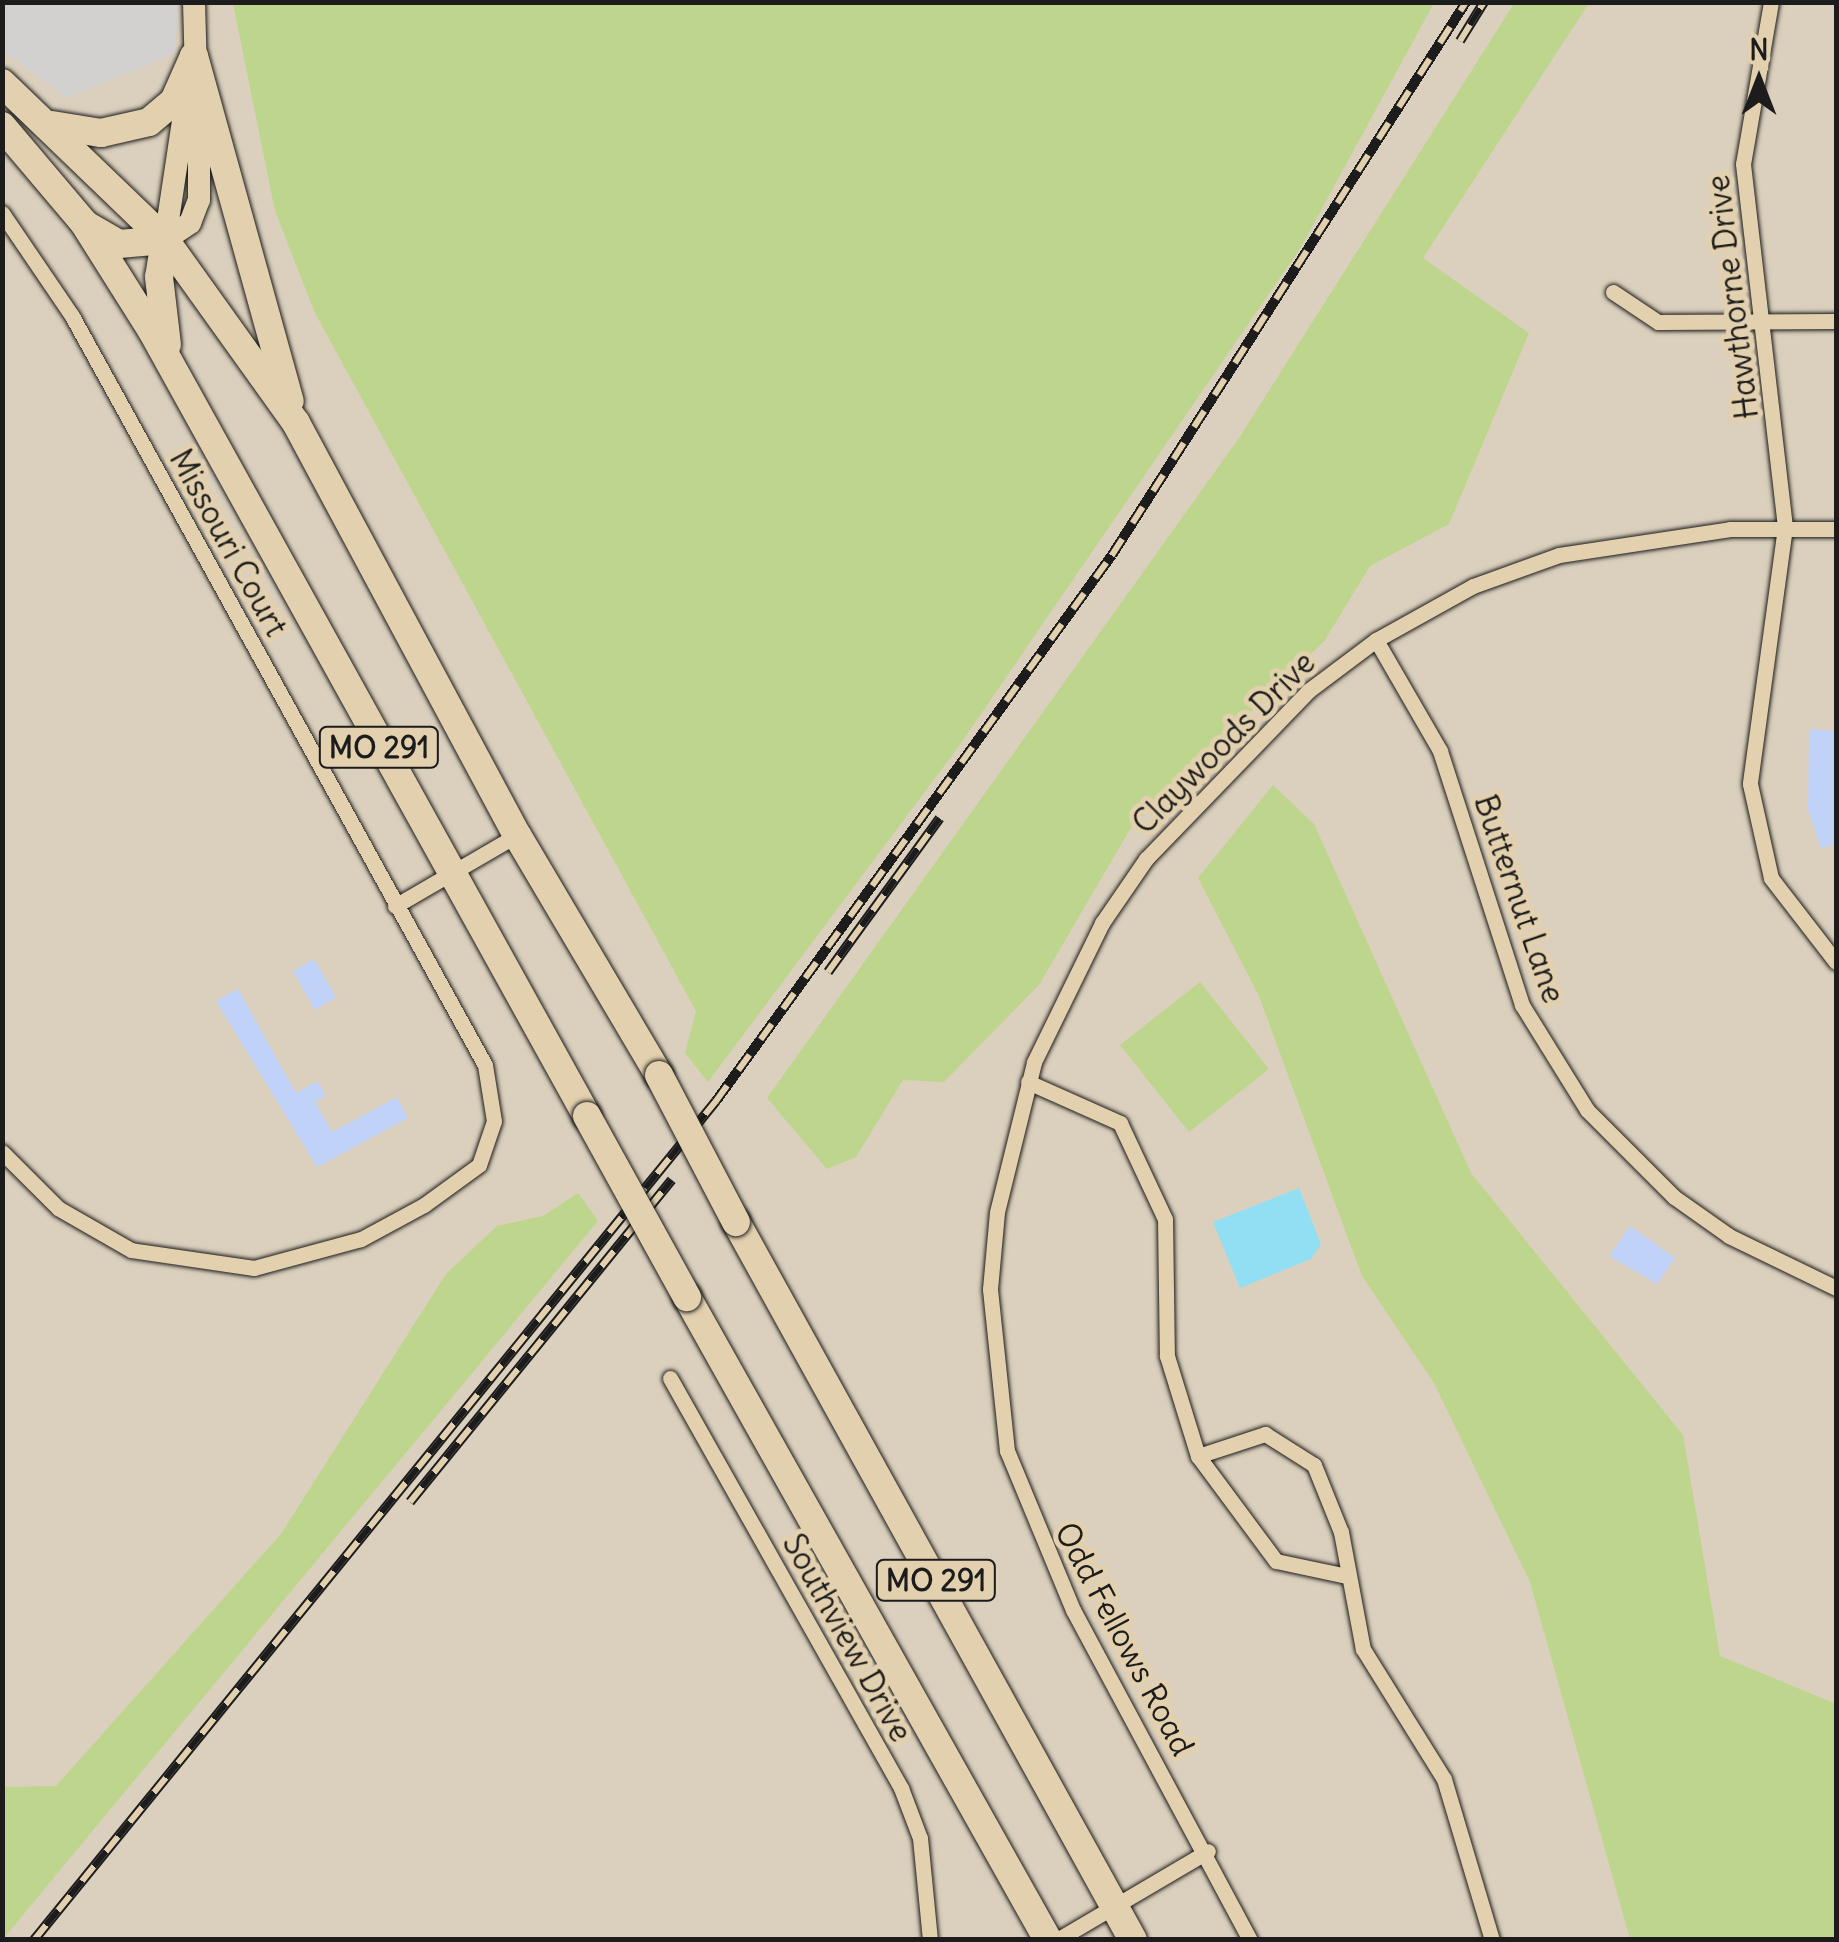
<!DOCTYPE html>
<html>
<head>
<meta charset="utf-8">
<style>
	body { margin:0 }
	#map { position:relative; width:1839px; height:1942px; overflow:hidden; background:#dbd0bd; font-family:Delius,sans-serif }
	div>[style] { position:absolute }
	.built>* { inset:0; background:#d3d1cf }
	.green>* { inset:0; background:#bdd58c }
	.water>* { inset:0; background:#92def3 }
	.building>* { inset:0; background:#c1d2f8 }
	.roads { filter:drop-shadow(0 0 2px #1c1c1c) drop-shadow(0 0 2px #1c1c1c) }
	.minor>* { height:15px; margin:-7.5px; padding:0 7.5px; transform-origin:7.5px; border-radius:7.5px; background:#e2d0ae }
	.secondary>* { height:22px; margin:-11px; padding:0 11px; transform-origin:11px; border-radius:11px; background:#e2d0ae }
	.trunk>* { height:28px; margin:-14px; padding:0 14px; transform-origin:14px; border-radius:14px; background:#e2d0ae }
	.rail>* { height:10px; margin-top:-5px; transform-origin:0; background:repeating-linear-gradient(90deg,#e2d0ae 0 19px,#1c1c1c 0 38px); box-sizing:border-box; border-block:2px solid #1c1c1c }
	.bridges { filter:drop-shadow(0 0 2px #1c1c1c) drop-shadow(0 0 2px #1c1c1c) }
	.trunk-bridge>* { height:28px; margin:-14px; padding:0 14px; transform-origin:14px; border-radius:14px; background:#e2d0ae }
	span { translate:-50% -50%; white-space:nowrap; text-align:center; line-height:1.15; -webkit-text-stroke:10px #e2d0ae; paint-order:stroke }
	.shield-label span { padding:2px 8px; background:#e2d0ae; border:2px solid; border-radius:8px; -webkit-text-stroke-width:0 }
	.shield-label { font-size:30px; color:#1c1c1c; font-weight:700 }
	.street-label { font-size:32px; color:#1c1c1c }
	.frame { position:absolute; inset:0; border:5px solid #1c1c1c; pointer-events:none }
	.north { position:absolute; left:1709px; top:30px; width:100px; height:100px; -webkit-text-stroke:8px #e2d0ae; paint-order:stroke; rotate:0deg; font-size:28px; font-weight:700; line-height:40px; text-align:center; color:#1c1c1c }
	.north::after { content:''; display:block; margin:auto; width:35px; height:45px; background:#1c1c1c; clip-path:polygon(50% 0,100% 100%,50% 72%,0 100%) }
</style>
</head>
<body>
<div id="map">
	<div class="built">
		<i style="clip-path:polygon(2px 3px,179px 3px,174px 54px,67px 98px,3px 50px)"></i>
	</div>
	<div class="green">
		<i style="clip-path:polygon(1515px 2px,1589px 3px,1423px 258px,1529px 333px,1449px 524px,1370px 566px,1325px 640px,1132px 826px,1039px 985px,944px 1082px,903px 1080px,856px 1157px,827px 1169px,767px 1098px,1239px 438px)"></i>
		<i style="clip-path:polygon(233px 3px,233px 2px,1434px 3px,1301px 247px,959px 746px,708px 1082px,685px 1053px,696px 1011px,315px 313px,275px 211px)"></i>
		<i style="clip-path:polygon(1273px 785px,1314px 824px,1471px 1173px,1683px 1435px,1720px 1656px,1836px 1704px,1836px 1939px,1630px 1939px,1530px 1582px,1434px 1383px,1362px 1276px,1259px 996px,1198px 878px)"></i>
		<i style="clip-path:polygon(1200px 982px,1269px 1069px,1189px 1132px,1120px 1045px)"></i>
		<i style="clip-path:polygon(578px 1193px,598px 1221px,3px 1939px,3px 1787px,56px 1786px,281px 1534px,446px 1274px,497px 1226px,543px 1216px)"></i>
	</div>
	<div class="water">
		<i style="clip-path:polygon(1299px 1188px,1321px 1244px,1311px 1259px,1240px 1288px,1213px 1222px)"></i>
	</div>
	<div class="building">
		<i style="clip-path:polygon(1809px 729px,1836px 731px,1836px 844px,1821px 848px,1808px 810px)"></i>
		<i style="clip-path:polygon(314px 959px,336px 997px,315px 1010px,293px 971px)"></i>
		<i style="clip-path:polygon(238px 989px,296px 1093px,317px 1081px,326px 1096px,315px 1102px,332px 1132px,397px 1097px,408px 1118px,317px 1167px,216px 1001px)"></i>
		<i style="clip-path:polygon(1630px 1226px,1675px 1258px,1657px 1284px,1609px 1256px)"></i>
	</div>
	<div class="roads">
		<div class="minor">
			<i style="left:1771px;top:2px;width:164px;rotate:99.8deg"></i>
			<i style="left:1743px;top:164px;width:365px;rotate:83.4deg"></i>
			<i style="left:1785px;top:527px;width:259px;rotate:97.8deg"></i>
			<i style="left:1750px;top:784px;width:96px;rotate:77.4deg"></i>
			<i style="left:1771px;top:878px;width:106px;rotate:52.3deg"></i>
			<i style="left:2px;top:213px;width:125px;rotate:55.8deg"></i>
			<i style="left:72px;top:316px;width:855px;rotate:61.13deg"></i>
			<i style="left:485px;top:1065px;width:57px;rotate:80.9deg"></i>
			<i style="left:494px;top:1121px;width:46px;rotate:108.8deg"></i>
			<i style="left:479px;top:1165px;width:68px;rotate:144deg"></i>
			<i style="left:424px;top:1205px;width:72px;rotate:151.6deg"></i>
			<i style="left:361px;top:1239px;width:111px;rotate:164.8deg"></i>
			<i style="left:254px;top:1268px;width:124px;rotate:-171.7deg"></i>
			<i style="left:131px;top:1250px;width:84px;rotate:-150.1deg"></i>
			<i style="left:58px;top:1208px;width:79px;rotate:-135deg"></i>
			<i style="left:1613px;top:292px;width:54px;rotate:33.7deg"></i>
			<i style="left:1658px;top:322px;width:178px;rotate:-0.3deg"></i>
			<i style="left:1376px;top:640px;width:128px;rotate:60deg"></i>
			<i style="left:1440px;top:751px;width:267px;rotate:72.1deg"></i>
			<i style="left:1522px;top:1005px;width:123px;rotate:58.2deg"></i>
			<i style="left:1587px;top:1110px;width:123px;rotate:45deg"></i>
			<i style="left:1674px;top:1197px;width:67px;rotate:35.3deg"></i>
			<i style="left:1729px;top:1236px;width:119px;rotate:25.9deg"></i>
			<i style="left:395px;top:906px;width:141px;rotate:-30.2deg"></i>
			<i style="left:1028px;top:1082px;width:101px;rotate:24deg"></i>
			<i style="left:1120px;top:1123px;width:106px;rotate:64.9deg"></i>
			<i style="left:1165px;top:1219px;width:137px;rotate:89.2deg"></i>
			<i style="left:1167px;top:1356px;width:105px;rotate:72.8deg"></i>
			<i style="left:1198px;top:1456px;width:131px;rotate:53.4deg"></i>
			<i style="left:1276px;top:1561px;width:73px;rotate:11.9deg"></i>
			<i style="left:670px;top:1378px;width:471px;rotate:60.6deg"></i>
			<i style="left:901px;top:1788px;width:53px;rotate:69.2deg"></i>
			<i style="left:920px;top:1838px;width:102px;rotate:84.4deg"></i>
			<i style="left:1198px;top:1456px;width:71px;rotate:-18.2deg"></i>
			<i style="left:1265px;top:1434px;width:58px;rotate:32.3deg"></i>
			<i style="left:1314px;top:1465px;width:72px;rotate:68.1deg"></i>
			<i style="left:1341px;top:1532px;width:119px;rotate:79.4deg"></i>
			<i style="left:1363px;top:1649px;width:153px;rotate:58.1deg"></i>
			<i style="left:1444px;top:1779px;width:168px;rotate:73.4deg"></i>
			<i style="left:1057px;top:1940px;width:175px;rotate:-30.5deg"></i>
			<i style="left:1250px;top:1940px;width:374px;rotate:-118.2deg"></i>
			<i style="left:1073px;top:1610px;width:172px;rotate:-112.5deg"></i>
			<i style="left:1007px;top:1451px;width:163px;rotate:-96deg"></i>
			<i style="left:990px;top:1289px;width:77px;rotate:-84.8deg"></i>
			<i style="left:997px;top:1212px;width:154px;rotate:-76.1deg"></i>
			<i style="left:1034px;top:1062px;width:155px;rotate:-63.9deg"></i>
			<i style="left:1102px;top:923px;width:78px;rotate:-55.5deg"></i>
			<i style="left:1146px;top:859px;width:233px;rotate:-46deg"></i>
			<i style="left:1308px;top:691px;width:85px;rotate:-36.9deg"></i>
			<i style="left:1376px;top:640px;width:111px;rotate:-29.1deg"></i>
			<i style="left:1473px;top:586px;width:91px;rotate:-19.8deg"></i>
			<i style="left:1559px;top:555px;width:173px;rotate:-8.6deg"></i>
			<i style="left:1730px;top:529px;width:106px"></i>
		</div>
		<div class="secondary">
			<i style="left:194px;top:2px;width:71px;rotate:88.4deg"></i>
			<i style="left:165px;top:240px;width:30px;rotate:-34deg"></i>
			<i style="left:190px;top:223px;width:25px;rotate:-69deg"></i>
			<i style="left:199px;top:200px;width:96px;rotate:-90deg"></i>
			<i style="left:165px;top:240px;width:161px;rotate:-81.4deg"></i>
		</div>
		<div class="trunk">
			<i style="left:194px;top:56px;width:358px;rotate:74.5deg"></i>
			<i style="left:2px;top:83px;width:226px;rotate:43.9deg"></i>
			<i style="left:165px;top:240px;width:225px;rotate:54.4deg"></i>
			<i style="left:296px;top:423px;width:468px;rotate:61.8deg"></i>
			<i style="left:517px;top:835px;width:279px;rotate:59.4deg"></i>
			<i style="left:52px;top:125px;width:50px;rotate:9.3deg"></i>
			<i style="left:101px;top:133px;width:49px;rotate:-12.9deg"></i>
			<i style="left:149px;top:122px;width:33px;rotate:-40deg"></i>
			<i style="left:174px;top:101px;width:49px;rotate:-66deg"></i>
			<i style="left:2px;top:126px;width:127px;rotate:49.8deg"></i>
			<i style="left:84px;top:223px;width:128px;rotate:57.8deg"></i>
			<i style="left:152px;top:331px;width:897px;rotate:61.01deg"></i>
			<i style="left:88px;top:226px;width:36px;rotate:30deg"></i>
			<i style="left:119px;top:244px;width:46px;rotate:-5deg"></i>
			<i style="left:165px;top:240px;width:37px;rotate:99deg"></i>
			<i style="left:159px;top:277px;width:68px;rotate:83.3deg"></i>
			<i style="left:736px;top:1222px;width:820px;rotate:61.06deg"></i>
			<i style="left:687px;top:1297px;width:737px;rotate:60.69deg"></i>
		</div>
	</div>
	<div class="rail">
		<i style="left:1460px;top:41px;width:46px;rotate:-58.4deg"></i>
		<i style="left:828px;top:972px;width:190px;rotate:-54deg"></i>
		<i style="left:410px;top:1502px;width:415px;rotate:-50.9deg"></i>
		<i style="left:34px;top:1940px;width:1081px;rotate:-50.89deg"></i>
		<i style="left:716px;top:1101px;width:674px;rotate:-54.05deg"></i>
		<i style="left:1112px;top:555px;width:657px;rotate:-57.37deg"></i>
	</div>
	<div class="bridges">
		<div class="trunk-bridge">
			<i style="left:659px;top:1075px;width:166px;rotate:62.4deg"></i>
			<i style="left:587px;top:1116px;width:207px;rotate:61.1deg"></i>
		</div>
	</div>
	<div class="shield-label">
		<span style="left:379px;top:747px">MO 291</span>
		<span style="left:936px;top:1580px">MO 291</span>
	</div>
	<div class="street-label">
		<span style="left:1733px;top:297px;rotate:-97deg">Hawthorne Drive</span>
		<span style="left:228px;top:543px;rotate:61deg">Missouri Court</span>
		<span style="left:1224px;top:743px;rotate:-45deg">Claywoods Drive</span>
		<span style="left:1519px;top:899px;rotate:71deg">Butternut Lane</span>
		<span style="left:847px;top:1638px;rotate:61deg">Southview Drive</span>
		<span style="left:1124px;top:1639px;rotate:62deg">Odd Fellows Road</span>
	</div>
	<div class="frame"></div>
	<div class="north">N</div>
</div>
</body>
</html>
